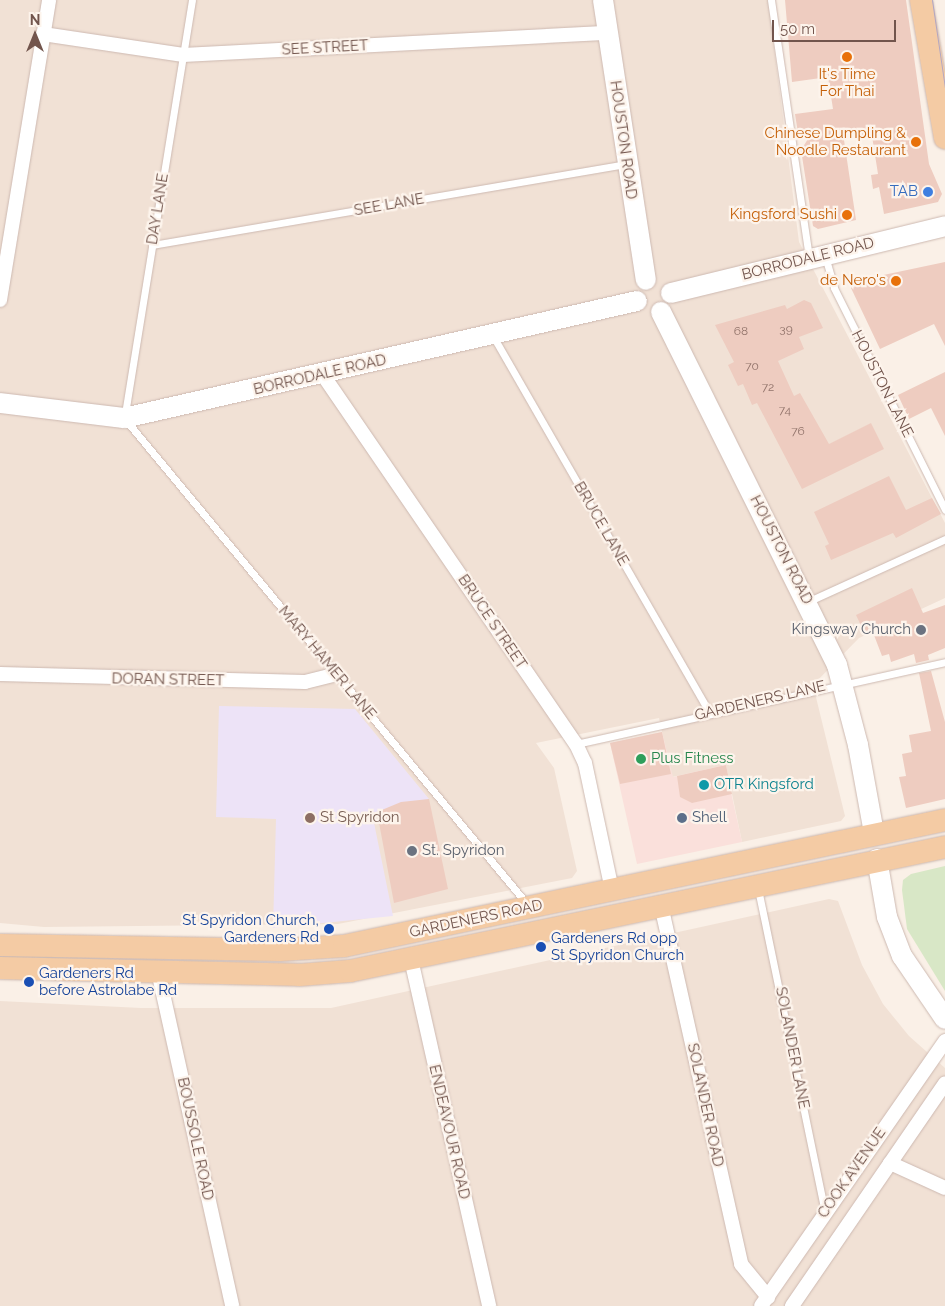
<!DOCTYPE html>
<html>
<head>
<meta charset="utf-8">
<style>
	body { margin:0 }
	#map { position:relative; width:945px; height:1306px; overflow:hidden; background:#faf0e7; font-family:Raleway,sans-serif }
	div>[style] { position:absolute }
	.residential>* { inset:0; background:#f1e1d5 }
	.commercial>* { inset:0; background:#fae0db }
	.education>* { inset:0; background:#ede3f7 }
	.green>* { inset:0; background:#d8e7c6 }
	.building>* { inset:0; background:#eeccc0 }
	.roads { filter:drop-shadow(0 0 1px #cdb9b1) drop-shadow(0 0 1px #cdb9b1) }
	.lane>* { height:7px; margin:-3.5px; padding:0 3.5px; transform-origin:3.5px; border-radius:3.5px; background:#fff }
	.street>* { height:14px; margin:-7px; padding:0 7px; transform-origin:7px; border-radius:7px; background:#fff }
	.secondary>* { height:20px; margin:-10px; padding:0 10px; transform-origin:10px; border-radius:10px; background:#fff }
	.primary>* { height:22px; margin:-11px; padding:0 11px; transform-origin:11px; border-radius:11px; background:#f4cba4 }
	.tram>* { height:1px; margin:-0.5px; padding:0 0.5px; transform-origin:0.5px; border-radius:0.5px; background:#b1a6c3 }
	.dots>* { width:14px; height:14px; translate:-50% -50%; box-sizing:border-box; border:2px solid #fdf4ec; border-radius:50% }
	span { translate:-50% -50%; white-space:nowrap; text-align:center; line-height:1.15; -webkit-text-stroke:4.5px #fdf4ec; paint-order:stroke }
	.number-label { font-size:12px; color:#91736a }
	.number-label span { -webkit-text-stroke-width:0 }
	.street-label { font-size:15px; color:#72554d }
	.food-label { font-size:15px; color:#c56008 }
	.right { translate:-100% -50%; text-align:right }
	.shop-label { font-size:15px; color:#366cbe }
	.worship-label { font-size:15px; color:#5b616d }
	.left { translate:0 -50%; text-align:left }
	.leisure-label { font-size:15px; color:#27864d }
	.culture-label { font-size:15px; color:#0d838f }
	.education-label { font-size:15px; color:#785e54 }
	.service-label { font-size:15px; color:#4e5e75 }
	.transit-label { font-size:15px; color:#164399 }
	.north { position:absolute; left:10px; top:10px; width:50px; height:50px; -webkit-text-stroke:4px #fdf4ec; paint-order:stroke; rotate:0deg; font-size:14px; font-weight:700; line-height:20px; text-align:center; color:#72554d }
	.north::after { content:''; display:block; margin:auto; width:18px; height:22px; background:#72554d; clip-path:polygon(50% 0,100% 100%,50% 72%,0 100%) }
	.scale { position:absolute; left:772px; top:20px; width:124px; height:22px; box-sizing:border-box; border:2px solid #72554d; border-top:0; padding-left:6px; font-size:15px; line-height:18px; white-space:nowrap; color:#72554d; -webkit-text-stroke:4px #fdf4ec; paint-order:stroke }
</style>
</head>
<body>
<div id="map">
	<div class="residential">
		<i style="clip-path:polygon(0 0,768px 0,799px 242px,945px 523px,945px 598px,859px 638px,813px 685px,845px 816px,841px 821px,742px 842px,726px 765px,672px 777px,659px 718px,536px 743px,554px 768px,577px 871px,572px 878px,338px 924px,44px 927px,0 923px)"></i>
		<i style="clip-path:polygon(829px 899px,838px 901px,862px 965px,883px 1004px,909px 1036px,945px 1068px,945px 1306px,0 1306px,0 1001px,141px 1008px,331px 1008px)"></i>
	</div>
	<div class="commercial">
		<i style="clip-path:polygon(662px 732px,673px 777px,725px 765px,742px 842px,637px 864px,610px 743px)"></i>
	</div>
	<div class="education">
		<i style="clip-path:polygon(219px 706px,355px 709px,429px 799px,372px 813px,393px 916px,273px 928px,276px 819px,216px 817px)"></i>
	</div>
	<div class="green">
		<i style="clip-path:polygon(945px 866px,945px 991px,907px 929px,902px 890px,903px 880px,911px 874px)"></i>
	</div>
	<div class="building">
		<i style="clip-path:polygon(785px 0,906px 0,929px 164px,942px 194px,938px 202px,884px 214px,879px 187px,873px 189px,871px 175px,878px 174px,872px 136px,844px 140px,856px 220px,818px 229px,813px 226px,801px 150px,813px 131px,798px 133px,795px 114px,833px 109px,828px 77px,792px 82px)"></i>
		<i style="clip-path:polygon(945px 262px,945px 346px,934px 324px,880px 349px,851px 288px,855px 281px)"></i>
		<i style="clip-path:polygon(804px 300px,811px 303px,823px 328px,799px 337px,804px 349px,778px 361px,794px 396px,800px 393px,829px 444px,871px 423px,884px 449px,802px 489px,757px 403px,752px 405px,743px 384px,738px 386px,728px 365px,734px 362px,715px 325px,785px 305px,787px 309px)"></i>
		<i style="clip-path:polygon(945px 372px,945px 436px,931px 408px,909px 419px,898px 395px)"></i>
		<i style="clip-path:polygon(889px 476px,906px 510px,932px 498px,941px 514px,896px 538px,893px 533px,831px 560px,825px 546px,829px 544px,814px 512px)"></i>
		<i style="clip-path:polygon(912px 588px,923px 613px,945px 605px,945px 648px,928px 655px,929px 660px,916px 663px,914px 654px,891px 662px,889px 654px,882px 656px,872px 630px,865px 634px,856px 615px)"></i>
		<i style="clip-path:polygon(931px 671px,945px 722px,945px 799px,906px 808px,899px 777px,906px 776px,902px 754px,912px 752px,909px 735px,931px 731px,919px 673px)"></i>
		<i style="clip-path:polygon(662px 732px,671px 774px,620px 784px,610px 743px)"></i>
		<i style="clip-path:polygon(726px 765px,732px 794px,692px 803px,680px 797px,677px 776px)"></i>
		<i style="clip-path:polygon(429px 799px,448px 889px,394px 903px,377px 812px,401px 802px)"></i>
	</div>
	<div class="roads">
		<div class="lane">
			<i style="left:192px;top:0;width:423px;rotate:99.2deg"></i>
			<i style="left:124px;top:418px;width:631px;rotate:50.33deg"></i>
			<i style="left:771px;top:0;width:260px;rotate:81.6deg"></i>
			<i style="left:152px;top:245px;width:481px;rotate:-9.7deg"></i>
			<i style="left:825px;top:256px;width:33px;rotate:74deg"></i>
			<i style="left:834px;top:288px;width:248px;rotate:63.4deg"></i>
			<i style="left:493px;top:336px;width:435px;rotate:60.1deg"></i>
			<i style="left:807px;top:602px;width:152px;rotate:-24.5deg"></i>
			<i style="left:576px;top:744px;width:378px;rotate:-12.5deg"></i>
			<i style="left:758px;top:889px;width:331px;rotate:78.3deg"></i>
		</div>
		<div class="street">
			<i style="left:43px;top:34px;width:142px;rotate:8.5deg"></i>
			<i style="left:183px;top:55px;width:426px;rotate:-3deg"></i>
			<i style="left:0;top:300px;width:304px;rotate:-80.7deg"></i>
			<i style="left:323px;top:375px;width:447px;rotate:55.6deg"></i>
			<i style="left:576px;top:744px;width:21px;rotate:65deg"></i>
			<i style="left:585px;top:763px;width:130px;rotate:78deg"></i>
			<i style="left:0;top:674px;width:305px;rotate:1.5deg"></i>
			<i style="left:305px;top:682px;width:32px;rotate:-14deg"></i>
			<i style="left:661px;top:905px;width:368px;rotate:77.4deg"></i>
			<i style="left:741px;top:1264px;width:43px;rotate:50.7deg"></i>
			<i style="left:411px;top:959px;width:356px;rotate:77.3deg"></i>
			<i style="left:158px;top:971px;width:343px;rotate:77.5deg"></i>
			<i style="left:890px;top:1163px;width:60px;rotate:24.4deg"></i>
			<i style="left:761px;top:1306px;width:323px;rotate:-55.2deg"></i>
			<i style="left:792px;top:1306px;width:270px;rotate:-55.5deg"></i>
		</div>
		<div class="secondary">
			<i style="left:603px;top:0;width:283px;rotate:81.3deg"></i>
			<i style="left:671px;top:293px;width:282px;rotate:-13.7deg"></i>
			<i style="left:661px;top:312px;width:394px;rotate:63.5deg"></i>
			<i style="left:837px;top:665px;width:83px;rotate:75.3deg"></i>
			<i style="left:858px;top:745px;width:89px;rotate:79.7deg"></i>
			<i style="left:0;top:403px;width:125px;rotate:6.9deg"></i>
			<i style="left:124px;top:418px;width:526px;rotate:-12.85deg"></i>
			<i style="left:877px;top:859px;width:59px;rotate:80.2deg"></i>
			<i style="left:887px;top:917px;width:42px;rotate:69deg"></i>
			<i style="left:902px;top:956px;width:76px;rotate:55.7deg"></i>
		</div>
		<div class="primary">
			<i style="left:921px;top:0;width:140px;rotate:80.1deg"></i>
			<i style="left:0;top:945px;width:280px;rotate:1deg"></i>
			<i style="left:280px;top:950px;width:64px;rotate:-3.6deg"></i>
			<i style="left:344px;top:946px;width:614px;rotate:-11.84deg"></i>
			<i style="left:0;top:968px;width:299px;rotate:1.3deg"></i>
			<i style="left:299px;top:975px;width:51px;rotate:-4.5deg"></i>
			<i style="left:350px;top:971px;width:608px;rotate:-11.77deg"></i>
		</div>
	</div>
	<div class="tram">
		<i style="left:932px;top:0;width:89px;rotate:81.6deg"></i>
	</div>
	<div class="dots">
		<i style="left:847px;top:57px;background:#e8710a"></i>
		<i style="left:916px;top:142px;background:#e8710a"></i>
		<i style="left:928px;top:192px;background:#3f7fe0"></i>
		<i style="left:847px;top:215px;background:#e8710a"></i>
		<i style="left:896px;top:281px;background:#e8710a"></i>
		<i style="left:921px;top:630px;background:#6b7280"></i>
		<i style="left:641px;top:759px;background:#2e9e5b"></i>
		<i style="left:704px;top:785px;background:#0f9aa8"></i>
		<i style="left:310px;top:818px;background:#8d6e63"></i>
		<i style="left:682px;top:818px;background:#5c6f8a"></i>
		<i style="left:412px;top:851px;background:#6b7280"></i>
		<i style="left:329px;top:929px;background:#1a4fb4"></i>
		<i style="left:541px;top:947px;background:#1a4fb4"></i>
		<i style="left:29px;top:982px;background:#1a4fb4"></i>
	</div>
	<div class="number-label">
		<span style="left:786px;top:330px">39</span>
		<span style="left:741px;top:332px">68</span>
		<span style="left:752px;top:367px">70</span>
		<span style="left:768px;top:388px">72</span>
		<span style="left:785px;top:411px">74</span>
		<span style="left:798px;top:432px">76</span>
	</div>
	<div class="street-label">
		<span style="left:325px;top:48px;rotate:-3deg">SEE STREET</span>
		<span style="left:623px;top:140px;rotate:82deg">HOUSTON ROAD</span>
		<span style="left:389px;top:205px;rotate:-10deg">SEE LANE</span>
		<span style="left:158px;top:209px;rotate:-81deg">DAY LANE</span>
		<span style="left:808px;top:259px;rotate:-14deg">BORRODALE ROAD</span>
		<span style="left:320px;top:375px;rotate:-13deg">BORRODALE ROAD</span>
		<span style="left:882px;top:384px;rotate:63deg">HOUSTON LANE</span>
		<span style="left:601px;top:524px;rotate:60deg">BRUCE LANE</span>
		<span style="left:781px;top:550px;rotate:63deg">HOUSTON ROAD</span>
		<span style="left:492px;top:622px;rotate:56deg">BRUCE STREET</span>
		<span style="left:327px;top:663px;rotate:50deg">MARY HAMER LANE</span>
		<span style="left:168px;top:680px;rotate:1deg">DORAN STREET</span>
		<span style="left:760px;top:701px;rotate:-13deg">GARDENERS LANE</span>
		<span style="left:476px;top:919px;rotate:-12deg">GARDENERS ROAD</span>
		<span style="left:792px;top:1048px;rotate:79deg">SOLANDER LANE</span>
		<span style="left:705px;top:1105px;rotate:78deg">SOLANDER ROAD</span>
		<span style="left:449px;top:1132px;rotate:77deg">ENDEAVOUR ROAD</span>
		<span style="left:195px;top:1139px;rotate:78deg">BOUSSOLE ROAD</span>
		<span style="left:852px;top:1173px;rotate:-55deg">COOK AVENUE</span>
	</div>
	<div class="food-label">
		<span style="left:847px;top:83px">It's Time<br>For Thai</span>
		<span class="right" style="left:906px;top:142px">Chinese Dumpling &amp;<br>Noodle Restaurant</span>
		<span class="right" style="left:837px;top:215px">Kingsford Sushi</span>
		<span class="right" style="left:886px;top:281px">de Nero's</span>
	</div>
	<div class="shop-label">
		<span class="right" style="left:918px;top:192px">TAB</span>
	</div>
	<div class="worship-label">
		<span class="right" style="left:911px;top:630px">Kingsway Church</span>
		<span class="left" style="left:422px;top:851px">St. Spyridon</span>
	</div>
	<div class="leisure-label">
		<span class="left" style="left:651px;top:759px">Plus Fitness</span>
	</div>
	<div class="culture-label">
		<span class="left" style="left:714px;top:785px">OTR Kingsford</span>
	</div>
	<div class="education-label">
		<span class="left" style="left:320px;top:818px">St Spyridon</span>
	</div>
	<div class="service-label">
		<span class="left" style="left:692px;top:818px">Shell</span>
	</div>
	<div class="transit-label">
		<span class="right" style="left:319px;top:929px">St Spyridon Church,<br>Gardeners Rd</span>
		<span class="left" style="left:551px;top:947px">Gardeners Rd opp<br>St Spyridon Church</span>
		<span class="left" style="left:39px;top:982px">Gardeners Rd<br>before Astrolabe Rd</span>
	</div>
	<div class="north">N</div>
	<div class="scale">50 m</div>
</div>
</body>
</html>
